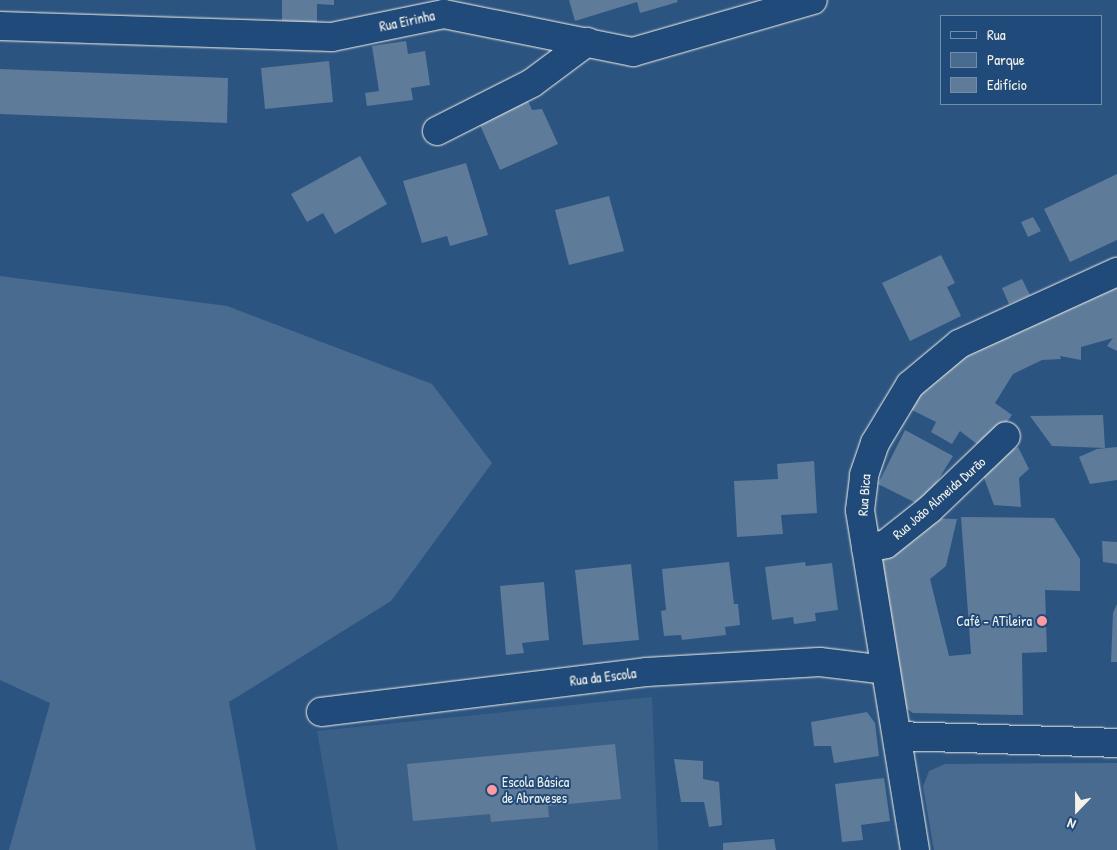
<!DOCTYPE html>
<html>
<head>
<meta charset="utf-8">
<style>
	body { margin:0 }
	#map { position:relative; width:1117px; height:850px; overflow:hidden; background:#2c5481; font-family:"Patrick Hand",sans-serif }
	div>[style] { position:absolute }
	.built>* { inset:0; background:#3b6088 }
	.green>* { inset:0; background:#496b90 }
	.building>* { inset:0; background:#5e7b9a }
	.roads { filter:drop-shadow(0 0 1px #f4f1e8) drop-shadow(0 0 1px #f4f1e8) }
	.minor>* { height:28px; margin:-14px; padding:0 14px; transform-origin:14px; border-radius:14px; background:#1f4a7a }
	.dots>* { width:14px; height:14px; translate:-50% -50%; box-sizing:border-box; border:2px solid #1f4a7a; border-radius:50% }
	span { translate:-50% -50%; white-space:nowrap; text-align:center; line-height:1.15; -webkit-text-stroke:4px #1f4a7a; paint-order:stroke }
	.street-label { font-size:14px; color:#f4f1e8 }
	.poi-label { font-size:14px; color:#f4f1e8 }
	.right { translate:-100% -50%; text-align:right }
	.left { translate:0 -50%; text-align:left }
	.legend { position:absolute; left:940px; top:15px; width:162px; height:90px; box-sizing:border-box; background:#1f4a7a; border:1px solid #748da6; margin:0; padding:6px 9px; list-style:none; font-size:15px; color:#f4f1e8 }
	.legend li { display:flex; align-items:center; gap:10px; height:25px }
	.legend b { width:25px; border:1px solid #748da6 }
	.north { position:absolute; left:1052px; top:785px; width:50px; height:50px; -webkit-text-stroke:4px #1f4a7a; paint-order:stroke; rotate:202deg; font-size:14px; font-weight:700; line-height:20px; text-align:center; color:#f4f1e8 }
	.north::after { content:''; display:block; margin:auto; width:18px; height:22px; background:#f4f1e8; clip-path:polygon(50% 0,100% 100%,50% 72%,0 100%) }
</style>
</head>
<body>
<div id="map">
	<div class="built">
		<i style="clip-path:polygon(652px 697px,658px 850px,338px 850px,317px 731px)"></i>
	</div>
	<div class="green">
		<i style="clip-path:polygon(0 276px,227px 306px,432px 384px,492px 463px,391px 601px,229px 702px,256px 850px,9px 850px,50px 703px,0 680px)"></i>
		<i style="clip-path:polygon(1117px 763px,1117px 850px,934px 850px,923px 787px,929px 771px,945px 764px)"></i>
	</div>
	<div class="building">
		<i style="clip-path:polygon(282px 0,334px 0,334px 5px,317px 4px,317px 22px,282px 22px)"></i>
		<i style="clip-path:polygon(569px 0,677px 0,678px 2px,640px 13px,637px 2px,575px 21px)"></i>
		<i style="clip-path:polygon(406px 41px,408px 54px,425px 51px,430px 85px,411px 88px,413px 100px,367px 106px,365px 93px,379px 91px,372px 46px)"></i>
		<i style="clip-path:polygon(329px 61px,333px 102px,265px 109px,261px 68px)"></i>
		<i style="clip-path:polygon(0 69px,228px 78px,227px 123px,0 114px)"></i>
		<i style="clip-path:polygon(526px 96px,532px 110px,542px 109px,558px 144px,500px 170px,477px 118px)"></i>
		<i style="clip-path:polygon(360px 156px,387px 204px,335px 234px,323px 213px,307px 222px,291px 194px)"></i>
		<i style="clip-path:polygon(466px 163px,488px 235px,450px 246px,447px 236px,422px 243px,403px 181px)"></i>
		<i style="clip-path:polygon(1117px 174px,1117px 240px,1070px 262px,1044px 209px)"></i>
		<i style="clip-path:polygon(609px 196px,624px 251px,569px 265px,555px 210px)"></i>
		<i style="clip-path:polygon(1033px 217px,1041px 231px,1028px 237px,1021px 222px)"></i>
		<i style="clip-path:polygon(941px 255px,955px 283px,947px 287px,961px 316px,910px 341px,882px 283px)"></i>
		<i style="clip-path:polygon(1022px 279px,1030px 295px,1009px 304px,1002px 288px)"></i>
		<i style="clip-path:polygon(1117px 282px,1117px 351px,1107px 346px,1113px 338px,1081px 347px,1081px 360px,1060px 356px,1061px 359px,1042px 360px,1013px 374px,995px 403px,1012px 415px,986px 451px,960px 431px,952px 444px,931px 432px,936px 422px,908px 408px,924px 386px,950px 362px)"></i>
		<i style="clip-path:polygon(1103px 415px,1105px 448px,1052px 446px,1030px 416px)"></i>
		<i style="clip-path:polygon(905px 430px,953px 456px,922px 506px,878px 484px)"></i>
		<i style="clip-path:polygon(1018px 447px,1029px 469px,1019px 478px,1021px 507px,994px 505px,980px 467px)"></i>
		<i style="clip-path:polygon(1117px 447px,1117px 480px,1090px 484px,1079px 457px,1097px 449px)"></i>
		<i style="clip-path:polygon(814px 461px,817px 513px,781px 515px,783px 534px,737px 537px,734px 481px,778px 479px,777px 464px)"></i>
		<i style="clip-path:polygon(961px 517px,1054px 518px,1080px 559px,1080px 591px,1045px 590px,1047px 652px,1022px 653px,1023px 715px,913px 713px,903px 706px,874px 557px,894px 557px,894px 544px,908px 531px,926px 531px,927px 518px,957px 519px,946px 566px,930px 579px,949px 656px,971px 654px)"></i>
		<i style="clip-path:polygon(1102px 541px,1117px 542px,1117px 564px,1103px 562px)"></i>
		<i style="clip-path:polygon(729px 562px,734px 604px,738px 604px,740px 625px,725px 627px,726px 635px,682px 640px,681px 635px,664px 636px,661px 611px,666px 610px,662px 569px)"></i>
		<i style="clip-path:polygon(805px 562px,806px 566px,832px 563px,838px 610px,815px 613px,816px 621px,794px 624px,793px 617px,772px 620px,765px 567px)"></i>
		<i style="clip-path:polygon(631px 564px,639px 640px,583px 645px,575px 570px)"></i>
		<i style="clip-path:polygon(544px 582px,549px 640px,522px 643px,524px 653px,506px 655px,500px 586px)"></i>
		<i style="clip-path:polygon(1117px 604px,1117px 662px,1111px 662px,1113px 613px)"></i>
		<i style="clip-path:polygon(867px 712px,875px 723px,879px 756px,834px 763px,831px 746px,814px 746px,811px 722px)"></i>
		<i style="clip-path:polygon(615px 744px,621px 799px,548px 806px,549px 817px,491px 822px,490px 814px,413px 821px,407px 764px)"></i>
		<i style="clip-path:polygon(674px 759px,703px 761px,703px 779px,719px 782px,722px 825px,709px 827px,704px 802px,681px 802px)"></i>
		<i style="clip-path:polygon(884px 778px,890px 821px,861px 825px,863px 840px,842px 842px,835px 784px)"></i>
		<i style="clip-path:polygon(774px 839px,776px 850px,723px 850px,723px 843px)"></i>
	</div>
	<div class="roads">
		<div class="minor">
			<i style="left:0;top:26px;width:332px;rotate:1.9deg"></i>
			<i style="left:332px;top:37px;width:114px;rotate:-11.6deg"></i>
			<i style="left:444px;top:14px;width:193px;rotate:11.4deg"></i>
			<i style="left:633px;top:52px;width:187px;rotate:-16.1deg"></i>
			<i style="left:437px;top:131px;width:106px;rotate:-26.8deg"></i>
			<i style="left:532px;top:83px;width:69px;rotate:-36.7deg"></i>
			<i style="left:866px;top:548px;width:20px;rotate:-11deg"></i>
			<i style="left:886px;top:544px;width:56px;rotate:-38.5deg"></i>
			<i style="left:930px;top:509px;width:105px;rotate:-43.8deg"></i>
			<i style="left:321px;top:712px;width:327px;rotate:-7deg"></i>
			<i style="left:646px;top:672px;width:174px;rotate:-3.3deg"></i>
			<i style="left:820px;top:662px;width:66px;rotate:6.9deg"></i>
			<i style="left:897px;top:736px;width:220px;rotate:1.8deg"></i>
			<i style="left:915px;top:850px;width:344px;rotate:-99.2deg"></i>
			<i style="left:860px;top:510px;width:35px;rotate:-83deg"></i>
			<i style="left:864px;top:475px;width:34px;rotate:-71deg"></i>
			<i style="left:875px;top:443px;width:68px;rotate:-58.9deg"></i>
			<i style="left:910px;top:385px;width:64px;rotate:-39.9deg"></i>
			<i style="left:959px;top:344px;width:174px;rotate:-24.5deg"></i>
		</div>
	</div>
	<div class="dots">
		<i style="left:1042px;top:621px;background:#ff9aa2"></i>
		<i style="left:492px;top:790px;background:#ff9aa2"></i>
	</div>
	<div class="street-label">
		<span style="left:407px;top:21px;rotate:-12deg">Rua Eirinha</span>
		<span style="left:864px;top:495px;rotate:-86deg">Rua Bica</span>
		<span style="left:939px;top:498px;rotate:-41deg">Rua João Almeida Durão</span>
		<span style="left:603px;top:677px;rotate:-7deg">Rua da Escola</span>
	</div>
	<div class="poi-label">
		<span class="right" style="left:1032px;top:621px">Café - ATileira</span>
		<span class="left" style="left:502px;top:790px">Escola Básica<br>de Abraveses</span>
	</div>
	<ul class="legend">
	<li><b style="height:6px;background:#1f4a7a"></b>Rua</li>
	<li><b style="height:14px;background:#496b90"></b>Parque</li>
	<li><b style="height:14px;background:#5e7b9a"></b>Edifício</li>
	</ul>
	<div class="north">N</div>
</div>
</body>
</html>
